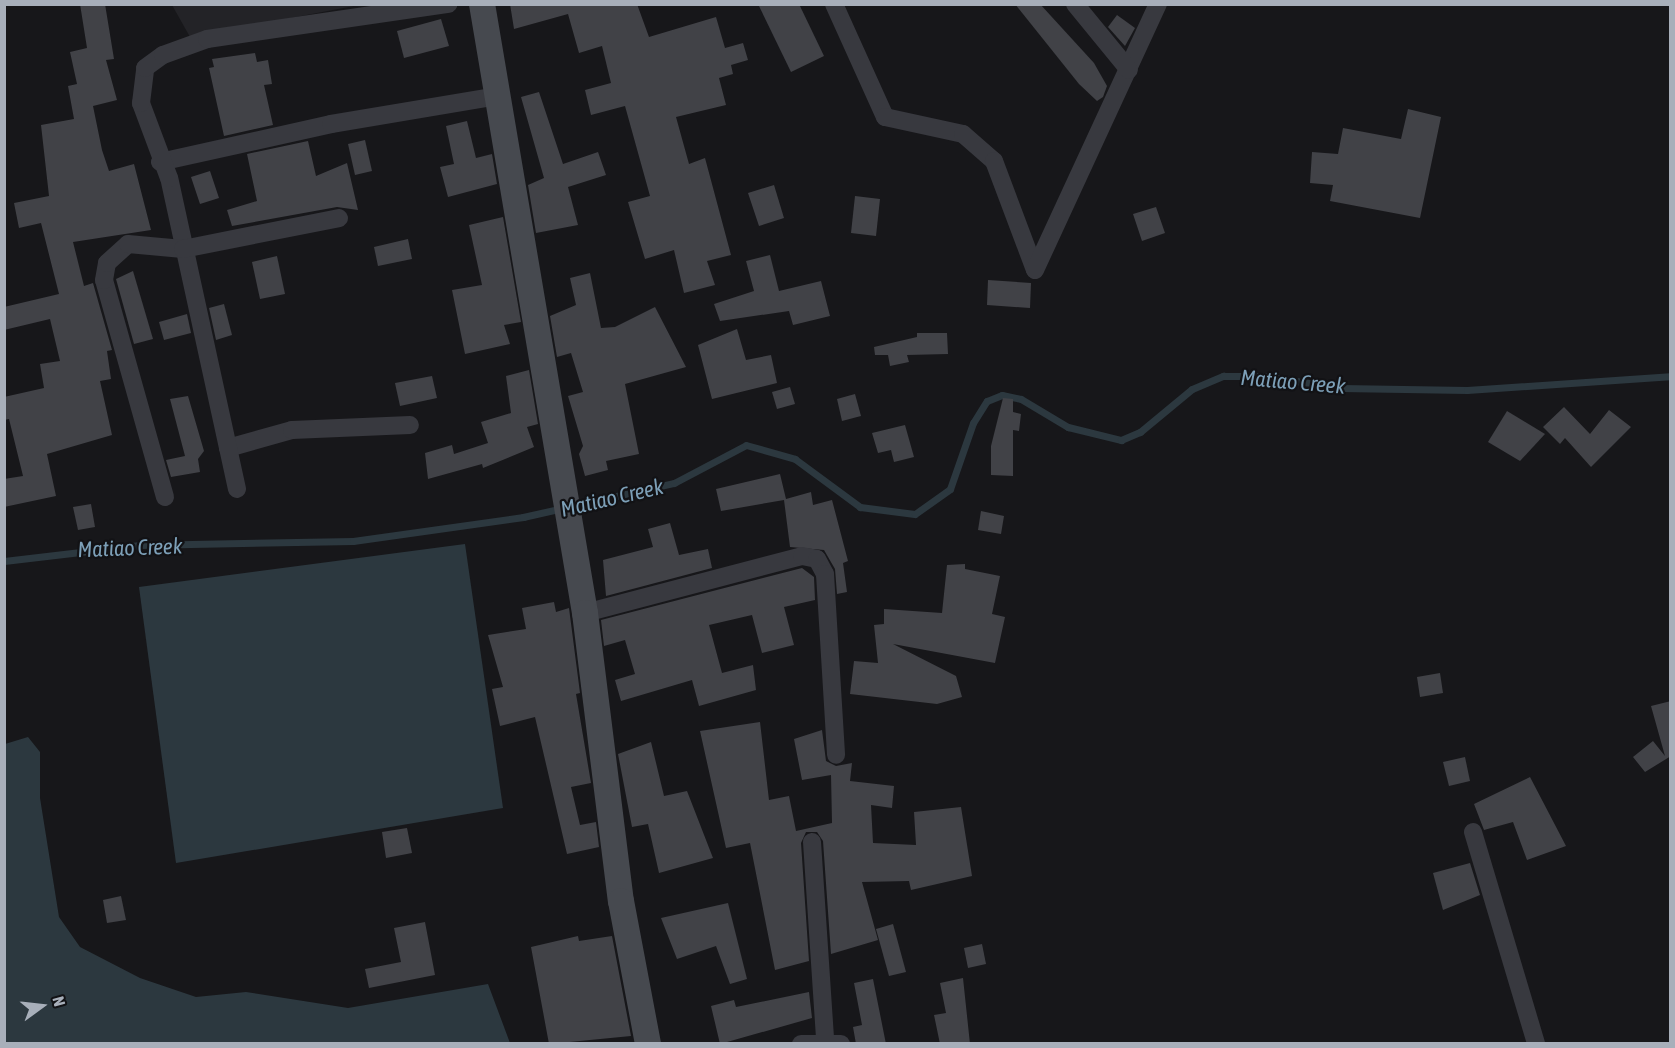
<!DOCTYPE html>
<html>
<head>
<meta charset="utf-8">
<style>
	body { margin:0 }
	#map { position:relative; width:1675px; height:1048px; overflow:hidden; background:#17171a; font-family:"Asap Condensed",sans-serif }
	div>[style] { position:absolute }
	.built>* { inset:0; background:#232327 }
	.water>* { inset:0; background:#2c383f }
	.stream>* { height:7px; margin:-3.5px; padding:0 3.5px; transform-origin:3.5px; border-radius:3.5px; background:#2c383f }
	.building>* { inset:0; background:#414247 }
	.street>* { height:18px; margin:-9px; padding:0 9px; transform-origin:9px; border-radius:9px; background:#38393f }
	.secondary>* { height:26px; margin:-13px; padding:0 13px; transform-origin:13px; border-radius:13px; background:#46494f }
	span { translate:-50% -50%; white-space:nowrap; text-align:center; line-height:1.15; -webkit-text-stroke:4.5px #121215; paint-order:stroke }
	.water-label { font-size:22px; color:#7da0b8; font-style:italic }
	.frame { position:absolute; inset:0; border:6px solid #a8afba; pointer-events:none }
	.north { position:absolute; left:12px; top:976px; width:60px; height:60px; -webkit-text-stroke:4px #121215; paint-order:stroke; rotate:75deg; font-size:16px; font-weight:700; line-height:24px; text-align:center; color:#a8afba }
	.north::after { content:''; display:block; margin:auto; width:21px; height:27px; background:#a8afba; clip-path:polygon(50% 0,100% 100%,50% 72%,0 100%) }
</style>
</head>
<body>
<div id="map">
	<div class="built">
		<i style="clip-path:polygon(172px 5px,359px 5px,190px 37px)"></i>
	</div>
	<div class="water">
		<i style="clip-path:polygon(465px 544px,503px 808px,176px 863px,139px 587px)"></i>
		<i style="clip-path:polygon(28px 737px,40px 752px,40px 798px,59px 917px,80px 947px,140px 978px,196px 997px,246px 992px,348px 1008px,488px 984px,510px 1043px,5px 1043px,5px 744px)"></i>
	</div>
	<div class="stream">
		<i style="left:4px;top:561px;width:137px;rotate:-6.7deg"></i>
		<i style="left:140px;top:545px;width:213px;rotate:-1.1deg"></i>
		<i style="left:353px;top:541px;width:172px;rotate:-8deg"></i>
		<i style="left:523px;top:517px;width:155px;rotate:-12.7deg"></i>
		<i style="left:674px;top:483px;width:81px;rotate:-27.8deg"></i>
		<i style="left:746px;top:445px;width:51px;rotate:15.9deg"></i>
		<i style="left:795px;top:459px;width:81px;rotate:36.4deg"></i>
		<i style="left:860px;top:507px;width:55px;rotate:7.3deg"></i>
		<i style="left:915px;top:514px;width:43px;rotate:-35.5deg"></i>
		<i style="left:950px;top:489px;width:70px;rotate:-70.8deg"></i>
		<i style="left:973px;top:423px;width:26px;rotate:-58deg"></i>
		<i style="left:987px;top:401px;width:16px;rotate:-22deg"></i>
		<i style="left:1002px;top:395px;width:19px;rotate:12deg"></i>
		<i style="left:1021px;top:399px;width:55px;rotate:30.8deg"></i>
		<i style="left:1068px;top:427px;width:55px;rotate:13.8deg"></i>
		<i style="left:1121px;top:440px;width:21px;rotate:-23deg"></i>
		<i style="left:1140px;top:432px;width:67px;rotate:-39.6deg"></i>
		<i style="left:1192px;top:389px;width:34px;rotate:-23deg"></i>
		<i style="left:1223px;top:376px;width:41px"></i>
		<i style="left:1264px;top:376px;width:78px;rotate:8.9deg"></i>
		<i style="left:1341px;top:388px;width:126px;rotate:0.9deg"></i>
		<i style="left:1467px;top:390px;width:203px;rotate:-3.9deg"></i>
	</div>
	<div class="building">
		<i style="clip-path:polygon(80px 4px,105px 4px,114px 59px,106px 60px,117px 100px,93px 106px,102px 150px,109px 171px,134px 164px,151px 230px,73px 242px,84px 286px,93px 283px,112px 350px,107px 351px,111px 379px,100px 381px,112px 435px,47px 454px,56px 496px,4px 507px,4px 479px,23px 476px,9px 419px,4px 420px,4px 397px,44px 388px,40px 364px,60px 361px,50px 319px,4px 330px,4px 307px,59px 294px,41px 223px,19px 228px,14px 203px,49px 196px,41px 125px,74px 119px,68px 86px,77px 84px,70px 52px,87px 48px)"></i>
		<i style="clip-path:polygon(510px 4px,637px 4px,649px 37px,716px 17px,725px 48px,743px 43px,748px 60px,731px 65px,733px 74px,719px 78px,726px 105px,676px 117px,689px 164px,705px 158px,731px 255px,707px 261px,715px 285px,684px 293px,674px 250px,645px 259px,628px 202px,650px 196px,625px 106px,591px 115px,585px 90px,611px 83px,602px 46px,579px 53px,568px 14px,514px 29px)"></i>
		<i style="clip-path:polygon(758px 4px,799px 4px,824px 56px,791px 72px)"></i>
		<i style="clip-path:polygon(1015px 4px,1040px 4px,1094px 63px,1107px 86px,1103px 97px,1097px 101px,1079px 84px)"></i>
		<i style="clip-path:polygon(1117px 15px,1135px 28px,1125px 46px,1108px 27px)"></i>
		<i style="clip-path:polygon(441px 19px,449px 46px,404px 58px,397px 31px)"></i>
		<i style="clip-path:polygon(255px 53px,257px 62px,268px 60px,272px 84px,264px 85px,273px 125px,224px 136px,209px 68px,214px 67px,212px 59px)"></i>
		<i style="clip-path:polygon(539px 92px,563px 164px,598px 152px,606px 175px,568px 187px,578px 225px,536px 233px,528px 185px,544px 178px,521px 97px)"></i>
		<i style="clip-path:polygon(1408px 109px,1441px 117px,1420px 218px,1330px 201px,1333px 185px,1310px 183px,1312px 152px,1338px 154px,1343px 128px,1401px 139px)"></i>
		<i style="clip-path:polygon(467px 121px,476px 158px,492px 154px,497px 184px,448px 197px,440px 167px,454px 164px,446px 126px)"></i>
		<i style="clip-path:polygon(365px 140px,372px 171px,355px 175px,348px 144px)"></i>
		<i style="clip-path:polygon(308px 141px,316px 176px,347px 163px,358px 210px,337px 207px,232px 226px,227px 210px,257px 201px,247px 154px)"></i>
		<i style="clip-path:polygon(210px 171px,219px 198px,200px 204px,191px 177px)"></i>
		<i style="clip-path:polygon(774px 185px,784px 218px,759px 226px,748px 193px)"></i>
		<i style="clip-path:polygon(855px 196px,880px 199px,876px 236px,851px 233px)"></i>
		<i style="clip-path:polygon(1156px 207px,1165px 233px,1142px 241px,1133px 214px)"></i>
		<i style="clip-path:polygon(503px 217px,521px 322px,504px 325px,510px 344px,465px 354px,452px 290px,482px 285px,469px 225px)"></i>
		<i style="clip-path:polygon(408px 239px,412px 259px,378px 266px,374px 247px)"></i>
		<i style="clip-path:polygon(770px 255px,779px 291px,821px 281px,830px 316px,793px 325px,789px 311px,720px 321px,714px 304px,754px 291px,746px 261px)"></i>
		<i style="clip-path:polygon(277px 256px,285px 294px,260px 299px,252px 262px)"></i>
		<i style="clip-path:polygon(133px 271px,153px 339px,134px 344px,116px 279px)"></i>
		<i style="clip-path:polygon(590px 273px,601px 328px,615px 327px,655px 307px,686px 367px,625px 384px,639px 454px,606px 461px,608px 470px,585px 476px,579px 454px,583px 446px,568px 396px,583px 392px,571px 353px,557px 357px,550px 316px,576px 305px,570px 278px)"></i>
		<i style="clip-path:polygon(988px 280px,1031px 283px,1030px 308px,987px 305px)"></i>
		<i style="clip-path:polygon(224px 304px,232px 335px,216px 340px,209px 308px)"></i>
		<i style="clip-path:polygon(187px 314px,191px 333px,164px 340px,159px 322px)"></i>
		<i style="clip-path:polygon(737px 329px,746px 360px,771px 355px,777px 383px,712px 399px,698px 345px)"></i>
		<i style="clip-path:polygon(917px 333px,947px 333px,948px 354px,907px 355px,909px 362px,890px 366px,888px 355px,875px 355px,874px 347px,917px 337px)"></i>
		<i style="clip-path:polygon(529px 370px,538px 424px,527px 427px,534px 447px,483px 468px,482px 464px,428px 479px,425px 453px,452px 445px,454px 454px,488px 443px,481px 422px,511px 413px,506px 376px)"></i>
		<i style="clip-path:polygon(432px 376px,437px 398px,400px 406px,395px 383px)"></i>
		<i style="clip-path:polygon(790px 387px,795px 404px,777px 409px,772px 392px)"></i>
		<i style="clip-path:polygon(855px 394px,861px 416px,842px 421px,837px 399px)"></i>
		<i style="clip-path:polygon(188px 396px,204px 451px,198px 459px,200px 472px,171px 477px,166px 460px,185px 456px,170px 399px)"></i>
		<i style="clip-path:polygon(1003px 398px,1013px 399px,1013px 412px,1021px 414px,1019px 431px,1013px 430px,1013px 476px,991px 475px,991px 446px)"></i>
		<i style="clip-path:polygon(1564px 407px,1590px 434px,1609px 410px,1631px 427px,1591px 467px,1565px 438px,1560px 444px,1543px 427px)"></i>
		<i style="clip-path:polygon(1507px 411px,1545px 434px,1520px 461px,1488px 442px)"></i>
		<i style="clip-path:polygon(905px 425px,914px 457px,894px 462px,891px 450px,878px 453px,872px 433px)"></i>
		<i style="clip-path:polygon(780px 474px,786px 499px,811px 492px,813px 505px,832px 500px,848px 561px,843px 563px,847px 592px,837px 594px,835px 569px,824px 550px,790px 547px,784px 500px,721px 511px,716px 489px)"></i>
		<i style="clip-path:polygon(91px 504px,95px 527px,78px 530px,73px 507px)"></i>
		<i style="clip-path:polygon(981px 511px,1004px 516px,1001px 534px,978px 530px)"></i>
		<i style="clip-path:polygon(670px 523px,679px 555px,708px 549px,712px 568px,606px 596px,603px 560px,653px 547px,648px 529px)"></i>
		<i style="clip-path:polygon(965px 564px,965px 569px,1000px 576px,992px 614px,1005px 617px,995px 663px,893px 644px,956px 676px,962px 697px,937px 704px,850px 694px,854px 661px,878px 663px,874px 625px,884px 624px,884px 609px,942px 613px,947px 565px)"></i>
		<i style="clip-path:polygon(802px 568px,814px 577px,815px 600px,784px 607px,794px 645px,762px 653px,752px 615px,709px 625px,722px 673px,753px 665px,756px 690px,699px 706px,692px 680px,621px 701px,615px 680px,635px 674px,625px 640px,604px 646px,601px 620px)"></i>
		<i style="clip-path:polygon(554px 602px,556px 612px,569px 608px,580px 693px,576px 694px,591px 783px,571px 787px,580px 825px,596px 822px,599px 847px,567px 854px,535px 717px,500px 726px,492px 689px,503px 687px,488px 635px,526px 629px,522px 608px)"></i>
		<i style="clip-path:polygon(1440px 673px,1443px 693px,1420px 697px,1417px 677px)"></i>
		<i style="clip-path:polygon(1671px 701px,1671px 756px,1645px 772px,1633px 757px,1653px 741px,1665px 756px,1651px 706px)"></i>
		<i style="clip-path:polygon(760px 722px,769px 800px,789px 796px,796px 831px,832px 823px,831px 775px,802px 780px,794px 739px,822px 730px,826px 761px,836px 766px,852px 763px,850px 781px,894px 786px,892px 808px,871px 805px,873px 843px,916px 845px,914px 812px,961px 807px,972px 876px,911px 890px,909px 881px,862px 882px,878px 940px,831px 954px,823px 841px,817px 832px,806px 832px,801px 843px,809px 961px,775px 970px,750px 843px,726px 848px,700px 731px)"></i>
		<i style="clip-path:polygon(651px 742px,664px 796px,687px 791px,713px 858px,659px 873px,648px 824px,632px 827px,618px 754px)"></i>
		<i style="clip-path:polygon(1465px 757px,1470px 781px,1449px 786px,1443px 762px)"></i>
		<i style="clip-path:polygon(1530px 777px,1566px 846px,1527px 860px,1513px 822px,1484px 830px,1474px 804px)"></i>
		<i style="clip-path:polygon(407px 828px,412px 853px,386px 858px,382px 832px)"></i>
		<i style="clip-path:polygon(1470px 863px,1480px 895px,1443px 910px,1433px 873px)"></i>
		<i style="clip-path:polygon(121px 896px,126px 920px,107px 923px,103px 900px)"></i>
		<i style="clip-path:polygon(728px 903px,747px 979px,730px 984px,716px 946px,677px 959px,661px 918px)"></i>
		<i style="clip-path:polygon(425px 922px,435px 975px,369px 988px,365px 969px,401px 962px,394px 928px)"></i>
		<i style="clip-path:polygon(893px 924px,906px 972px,889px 976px,876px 929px)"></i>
		<i style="clip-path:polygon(578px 936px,579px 941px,612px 936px,631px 1036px,549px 1044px,531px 947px)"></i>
		<i style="clip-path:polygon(982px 944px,986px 964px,968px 968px,964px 948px)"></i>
		<i style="clip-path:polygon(963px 978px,970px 1044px,940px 1044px,934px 1015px,946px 1013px,940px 983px)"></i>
		<i style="clip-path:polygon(873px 979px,886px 1044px,856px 1044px,853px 1027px,862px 1025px,854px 983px)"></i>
		<i style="clip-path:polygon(809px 992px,812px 1018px,720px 1044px,711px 1006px,734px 1000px,736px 1007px)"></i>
	</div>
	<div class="street">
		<i style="left:834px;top:4px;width:124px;rotate:65.7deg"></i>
		<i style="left:885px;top:117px;width:80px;rotate:12.3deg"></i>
		<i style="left:963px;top:134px;width:41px;rotate:41.1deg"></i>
		<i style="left:994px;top:161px;width:116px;rotate:69.4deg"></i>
		<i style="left:1035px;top:270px;width:293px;rotate:-65.2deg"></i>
		<i style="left:1075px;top:4px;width:85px;rotate:50.7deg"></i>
		<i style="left:160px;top:162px;width:175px;rotate:-12.5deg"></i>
		<i style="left:331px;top:124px;width:170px;rotate:-9.5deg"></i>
		<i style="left:228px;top:448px;width:66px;rotate:-15.7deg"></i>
		<i style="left:292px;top:430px;width:118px;rotate:-2.4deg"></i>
		<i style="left:237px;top:489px;width:318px;rotate:-102.3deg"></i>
		<i style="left:169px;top:178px;width:80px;rotate:-110.5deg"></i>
		<i style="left:141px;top:103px;width:35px;rotate:-83deg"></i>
		<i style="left:145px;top:68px;width:22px;rotate:-36deg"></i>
		<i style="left:163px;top:55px;width:47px;rotate:-20deg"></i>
		<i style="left:207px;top:39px;width:244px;rotate:-8.3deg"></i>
		<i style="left:165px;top:497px;width:225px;rotate:-105.7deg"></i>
		<i style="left:104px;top:280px;width:17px;rotate:-80deg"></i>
		<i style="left:107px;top:263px;width:28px;rotate:-42deg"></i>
		<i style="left:128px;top:244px;width:55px;rotate:5.2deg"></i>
		<i style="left:183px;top:249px;width:159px;rotate:-11.2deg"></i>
		<i style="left:585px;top:613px;width:224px;rotate:-14.7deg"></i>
		<i style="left:802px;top:556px;width:15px;rotate:11deg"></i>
		<i style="left:817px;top:559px;width:17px;rotate:62deg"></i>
		<i style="left:825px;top:574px;width:181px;rotate:86.5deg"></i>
		<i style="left:1473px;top:832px;width:221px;rotate:73.4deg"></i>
		<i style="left:812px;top:842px;width:198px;rotate:86.2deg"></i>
		<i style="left:801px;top:1044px;width:40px"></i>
	</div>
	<div class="secondary">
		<i style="left:482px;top:4px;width:618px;rotate:80.4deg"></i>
		<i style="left:585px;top:613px;width:290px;rotate:82.9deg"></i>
		<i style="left:621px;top:901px;width:146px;rotate:79.3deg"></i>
	</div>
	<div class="water-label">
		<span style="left:1293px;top:382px;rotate:5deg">Matiao Creek</span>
		<span style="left:612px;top:498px;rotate:-13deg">Matiao Creek</span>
		<span style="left:130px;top:548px;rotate:-2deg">Matiao Creek</span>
	</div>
	<div class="frame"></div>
	<div class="north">N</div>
</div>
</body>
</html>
